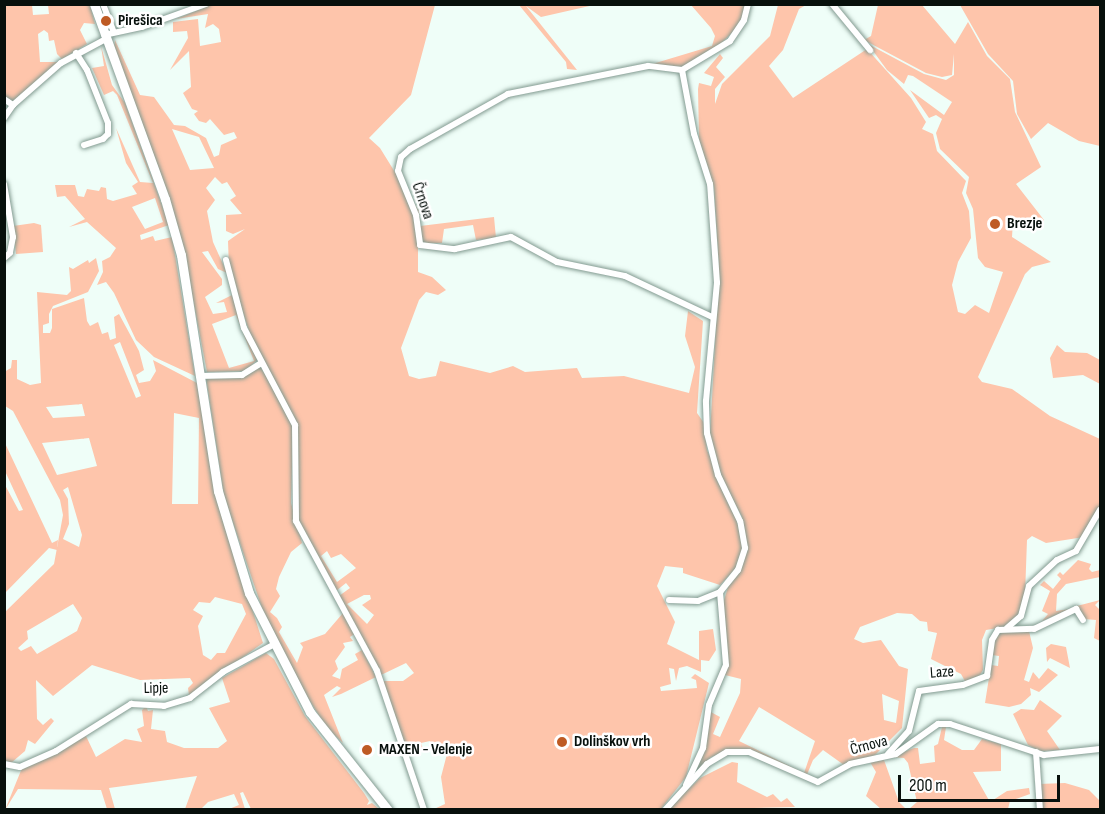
<!DOCTYPE html>
<html>
<head>
<meta charset="utf-8">
<style>
	body { margin:0 }
	#map { position:relative; width:1105px; height:814px; overflow:hidden; background:#effef8; font-family:"Sofia Sans Condensed",sans-serif }
	div>[style] { position:absolute }
	.green>* { inset:0; background:#fec5ab }
	.roads { filter:drop-shadow(0 0 2px #829a90) drop-shadow(0 0 2px #829a90) }
	.street>* { height:6px; margin:-3px; padding:0 3px; transform-origin:3px; border-radius:3px; background:#fff }
	.primary>* { height:9px; margin:-4.5px; padding:0 4.5px; transform-origin:4.5px; border-radius:4.5px; background:#fff }
	.dots>* { width:16px; height:16px; translate:-50% -50%; box-sizing:border-box; border:3px solid #fff; border-radius:50% }
	span { translate:-50% -50%; white-space:nowrap; text-align:center; line-height:1.15; -webkit-text-stroke:5px #fff; paint-order:stroke }
	.poi-label { font-size:16px; color:#07100c; font-weight:700 }
	.left { translate:0 -50%; text-align:left }
	.street-label { font-size:16px; color:#07100c }
	.frame { position:absolute; inset:0; border:6px solid #07100c; pointer-events:none }
	.scale { position:absolute; left:898px; top:775px; width:162px; height:27px; box-sizing:border-box; border:3px solid #07100c; border-top:0; padding-left:8px; font-size:18px; line-height:21px; white-space:nowrap; color:#07100c; -webkit-text-stroke:4px #fff; paint-order:stroke }
</style>
</head>
<body>
<div id="map">
	<div class="green">
		<i style="clip-path:polygon(4px 5px,32px 5px,33px 15px,49px 14px,48px 5px,90px 5px,95px 24px,84px 23px,80px 30px,87px 44px,62px 59px,57px 54px,54px 40px,49px 41px,48px 33px,44px 30px,38px 34px,40px 62px,58px 62px,13px 101px,5px 97px)"></i>
		<i style="clip-path:polygon(evenodd,211px 5px,435px 5px,411px 95px,369px 138px,380px 148px,419px 211px,420px 226px,494px 217px,496px 238px,476px 240px,473px 225px,444px 229px,442px 243px,418px 243px,418px 272px,432px 277px,446px 290px,438px 295px,426px 292px,419px 300px,401px 348px,409px 376px,419px 379px,436px 376px,440px 361px,490px 373px,513px 366px,525px 372px,577px 368px,582px 378px,624px 376px,689px 393px,695px 367px,685px 336px,688px 311px,703px 321px,697px 413px,704px 423px,707px 450px,735px 513px,743px 546px,739px 565px,720px 585px,683px 573px,683px 568px,665px 566px,657px 586px,675px 622px,667px 644px,699px 660px,699px 631px,713px 629px,716px 650px,709px 661px,701px 660px,701px 672px,687px 666px,679px 668px,676px 681px,674px 669px,669px 668px,671px 684px,660px 687px,661px 691px,697px 688px,696px 680px,691px 678px,695px 674px,709px 683px,686px 777px,661px 809px,434px 809px,445px 804px,441px 777px,447px 754px,438px 743px,432px 745px,430px 741px,421px 743px,423px 749px,408px 753px,383px 681px,403px 681px,414px 673px,406px 663px,381px 675px,339px 596px,350px 588px,346px 583px,336px 591px,300px 528px,296px 511px,297px 425px,252px 340px,229px 269px,228px 241px,245px 229px,233px 234px,226px 231px,226px 215px,242px 214px,230px 200px,236px 196px,227px 182px,222px 184px,215px 177px,206px 188px,215px 200px,207px 211px,213px 242px,227px 273px,218px 269px,208px 251px,202px 252px,222px 279px,222px 285px,205px 297px,213px 314px,227px 312px,224px 302px,216px 303px,232px 295px,257px 360px,245px 371px,207px 372px,181px 237px,114px 48px,115px 40px,140px 95px,154px 97px,174px 125px,185px 126px,206px 138px,214px 157px,219px 155px,221px 145px,237px 138px,234px 132px,224px 135px,210px 119px,206px 123px,199px 121px,194px 114px,198px 111px,192px 109px,183px 93px,191px 87px,189px 51px,170px 70px,188px 38px,187px 31px,173px 32px,173px 22px,198px 19px,200px 46px,221px 42px,219px 29px,213px 24px,205px 28px,208px 14px,176px 19px,211px 5px,172px 129px,199px 137px,214px 168px,190px 170px,172px 129px,211px 5px,236px 315px,254px 361px,229px 368px,212px 324px,236px 315px,211px 5px,327px 551px,331px 558px,341px 554px,356px 568px,337px 582px,321px 556px,327px 551px,211px 5px,364px 595px,370px 595px,371px 599px,362px 605px,374px 615px,367px 624px,347px 604px,364px 595px)"></i>
		<i style="clip-path:polygon(519px 5px,594px 5px,541px 17px,526px 6px,577px 70px,567px 69px,566px 62px)"></i>
		<i style="clip-path:polygon(691px 5px,746px 5px,741px 24px,713px 51px,682px 67px,649px 65px,712px 46px,715px 36px,711px 28px)"></i>
		<i style="clip-path:polygon(evenodd,778px 5px,806px 5px,799px 9px,783px 50px,769px 66px,793px 98px,867px 49px,911px 98px,926px 122px,922px 129px,933px 134px,937px 151px,966px 181px,962px 193px,969px 211px,971px 238px,958px 262px,952px 285px,958px 312px,965px 314px,975px 305px,989px 313px,1003px 272px,985px 267px,978px 258px,973px 209px,966px 193px,969px 177px,940px 149px,936px 133px,942px 119px,936px 115px,929px 118px,910px 90px,944px 115px,952px 102px,913px 76px,908px 75px,904px 84px,887px 70px,868px 44px,924px 74px,946px 80px,954px 75px,954px 54px,952px 75px,942px 77px,926px 73px,864px 40px,871px 36px,878px 5px,922px 5px,955px 44px,968px 22px,987px 56px,1010px 79px,1015px 112px,1041px 167px,1016px 184px,1044px 220px,1043px 227px,1037px 228px,1013px 221px,1012px 237px,1051px 262px,1032px 267px,1025px 274px,978px 377px,982px 382px,1012px 389px,1050px 416px,1100px 439px,1100px 506px,1084px 537px,1046px 543px,1032px 536px,1027px 540px,1025px 595px,1019px 616px,1004px 627px,986px 630px,982px 640px,983px 670px,977px 680px,966px 683px,961px 674px,931px 659px,937px 633px,928px 631px,927px 622px,920px 621px,912px 614px,897px 613px,860px 627px,854px 639px,863px 643px,881px 640px,899px 666px,908px 669px,902px 728px,874px 756px,844px 765px,823px 750px,813px 760px,806px 777px,744px 749px,734px 749px,711px 757px,693px 775px,709px 711px,720px 717px,713px 734px,720px 737px,740px 693px,741px 679px,725px 675px,728px 660px,722px 607px,728px 587px,747px 549px,742px 517px,723px 481px,710px 435px,719px 270px,714px 188px,699px 139px,698px 89px,699px 83px,711px 86px,714px 77px,704px 73px,720px 54px,723px 58px,716px 67px,725px 77px,715px 89px,715px 104px,722px 84px,770px 36px,778px 5px,882px 694px,899px 701px,896px 723px,884px 720px,882px 694px,778px 5px,759px 707px,815px 741px,804px 773px,739px 741px,759px 707px)"></i>
		<i style="clip-path:polygon(960px 5px,1100px 5px,1100px 146px,1079px 141px,1048px 123px,1031px 139px,1017px 114px,1013px 81px,988px 54px)"></i>
		<i style="clip-path:polygon(evenodd,101px 46px,112px 85px,125px 103px,169px 225px,140px 235px,141px 240px,153px 236px,155px 241px,172px 237px,195px 376px,154px 357px,136px 340px,114px 293px,106px 282px,97px 285px,103px 272px,102px 261px,110px 257px,116px 248px,87px 222px,69px 227px,85px 219px,65px 196px,57px 197px,55px 185px,75px 185px,78px 196px,84px 197px,87px 189px,99px 191px,101px 187px,106px 188px,107px 199px,113px 201px,137px 194px,132px 186px,138px 182px,126px 163px,116px 128px,140px 182px,153px 183px,117px 95px,113px 91px,104px 95px,92px 68px,104px 66px,101px 46px,155px 198px,163px 222px,145px 229px,132px 207px,155px 198px)"></i>
		<i style="clip-path:polygon(34px 223px,41px 225px,43px 252px,16px 254px,13px 226px)"></i>
		<i style="clip-path:polygon(evenodd,96px 258px,99px 271px,88px 292px,53px 306px,49px 314px,49px 323px,43px 325px,43px 333px,50px 333px,52px 328px,52px 309px,84px 298px,87px 321px,90px 326px,98px 322px,102px 334px,108px 332px,110px 340px,116px 338px,114px 317px,119px 314px,139px 351px,144px 370px,136px 375px,139px 383px,150px 381px,156px 371px,153px 360px,197px 383px,218px 503px,263px 643px,189px 695px,188px 688px,193px 683px,190px 678px,140px 680px,92px 665px,53px 696px,36px 680px,37px 719px,43px 725px,51px 718px,54px 721px,35px 744px,28px 740px,25px 751px,11px 763px,4px 760px,5px 612px,54px 564px,63px 515px,60px 500px,13px 411px,5px 406px,4px 372px,11px 368px,12px 360px,17px 360px,17px 379px,30px 385px,41px 383px,37px 292px,67px 295px,71px 291px,69px 267px,73px 269px,88px 260px,89px 263px,96px 258px,120px 342px,141px 396px,136px 398px,114px 345px,120px 342px,96px 258px,82px 404px,85px 416px,53px 418px,46px 407px,82px 404px,96px 258px,174px 413px,199px 418px,198px 504px,172px 504px,174px 413px,96px 258px,89px 438px,97px 466px,57px 475px,42px 443px,89px 438px,96px 258px,68px 487px,82px 535px,79px 547px,63px 539px,69px 524px,68px 499px,63px 490px,68px 487px,96px 258px,215px 597px,242px 604px,246px 614px,225px 653px,217px 653px,211px 660px,203px 655px,198px 626px,203px 616px,193px 610px,199px 602px,210px 603px,215px 597px,96px 258px,73px 604px,82px 618px,77px 631px,37px 654px,31px 646px,21px 651px,18px 648px,28px 639px,27px 631px,73px 604px)"></i>
		<i style="clip-path:polygon(1057px 345px,1065px 352px,1087px 353px,1100px 360px,1100px 384px,1083px 375px,1053px 378px,1050px 358px)"></i>
		<i style="clip-path:polygon(257px 368px,261px 368px,283px 403px,293px 428px,291px 503px,302px 543px,291px 552px,279px 577px,276px 589px,280px 596px,270px 612px,277px 618px,282px 627px,279px 632px,297px 663px,303px 647px,300px 643px,325px 634px,343px 613px,356px 633px,350px 637px,353px 641px,343px 643px,345px 647px,335px 661px,338px 669px,332px 676px,340px 679px,342px 669px,358px 660px,355px 654px,362px 650px,376px 677px,341px 694px,332px 697px,341px 688px,337px 686px,324px 695px,343px 743px,327px 728px,301px 687px,264px 614px,224px 496px,206px 377px,242px 377px)"></i>
		<i style="clip-path:polygon(4px 441px,52px 543px,58px 540px,57px 550px,49px 548px,5px 593px,5px 485px,19px 511px,23px 510px,5px 471px)"></i>
		<i style="clip-path:polygon(1078px 560px,1091px 564px,1089px 569px,1092px 572px,1100px 570px,1100px 577px,1066px 584px,1057px 594px,1056px 611px,1070px 609px,1042px 621px,1048px 614px,1042px 611px,1050px 591px,1040px 585px,1044px 581px,1053px 589px,1061px 579px,1057px 575px,1060px 572px,1063px 575px)"></i>
		<i style="clip-path:polygon(1100px 600px,1095px 605px,1100px 610px,1100px 641px,1094px 638px,1096px 620px,1084px 619px,1073px 607px)"></i>
		<i style="clip-path:polygon(1029px 631px,1033px 648px,1024px 680px,1029px 682px,1033px 672px,1039px 679px,1048px 668px,1058px 675px,1039px 692px,1030px 688px,1031px 695px,1021px 704px,1009px 707px,985px 703px,991px 665px,998px 666px,999px 656px,992px 655px,994px 638px,999px 632px)"></i>
		<i style="clip-path:polygon(1051px 644px,1066px 647px,1070px 668px,1050px 658px,1047px 662px,1046px 648px)"></i>
		<i style="clip-path:polygon(266px 653px,274px 659px,305px 716px,364px 793px,369px 801px,367px 805px,372px 803px,379px 809px,251px 809px,243px 792px,240px 793px,245px 809px,229px 809px,239px 805px,234px 794px,208px 802px,201px 809px,185px 809px,197px 776px,109px 788px,115px 809px,107px 809px,101px 790px,18px 789px,5px 810px,22px 768px,86px 736px,96px 757px,125px 739px,142px 742px,137px 729px,144px 726px,142px 710px,146px 706px,148px 711px,153px 710px,151px 729px,165px 731px,167px 742px,184px 748px,218px 748px,227px 741px,209px 708px,230px 702px,222px 678px)"></i>
		<i style="clip-path:polygon(1040px 700px,1062px 716px,1047px 731px,1060px 750px,1040px 751px,1028px 745px,1013px 714px,1021px 709px,1034px 710px)"></i>
		<i style="clip-path:polygon(942px 727px,946px 727px,944px 740px,962px 750px,974px 750px,982px 739px,1001px 744px,1001px 771px,973px 772px,990px 802px,1007px 791px,1029px 788px,1030px 794px,1010px 801px,1008px 809px,909px 809px,917px 802px,908px 763px,904px 758px,891px 757px,914px 748px,918px 748px,920px 764px,935px 762px,934px 746px,938px 744px)"></i>
		<i style="clip-path:polygon(884px 760px,899px 802px,906px 809px,881px 809px,866px 796px,876px 772px,870px 762px)"></i>
		<i style="clip-path:polygon(732px 762px,738px 763px,737px 782px,767px 797px,773px 794px,781px 802px,787px 798px,795px 807px,667px 810px,700px 778px)"></i>
		<i style="clip-path:polygon(1065px 783px,1089px 790px,1100px 801px,1100px 809px,1042px 809px,1039px 784px)"></i>
	</div>
	<div class="roads">
		<div class="street">
			<i style="left:103px;top:4px;width:30px;rotate:69deg"></i>
			<i style="left:832px;top:4px;width:60px;rotate:50.4deg"></i>
			<i style="left:104px;top:35px;width:39px;rotate:-12deg"></i>
			<i style="left:142px;top:27px;width:68px;rotate:-19.8deg"></i>
			<i style="left:76px;top:53px;width:20px;rotate:57deg"></i>
			<i style="left:87px;top:70px;width:57px;rotate:68.4deg"></i>
			<i style="left:108px;top:123px;width:11px;rotate:90deg"></i>
			<i style="left:108px;top:134px;width:7px;rotate:135deg"></i>
			<i style="left:103px;top:139px;width:20px;rotate:162deg"></i>
			<i style="left:682px;top:70px;width:34px;rotate:-173deg"></i>
			<i style="left:648px;top:66px;width:143px;rotate:168.7deg"></i>
			<i style="left:508px;top:94px;width:112px;rotate:150.7deg"></i>
			<i style="left:410px;top:149px;width:12px;rotate:138deg"></i>
			<i style="left:401px;top:157px;width:14px;rotate:102deg"></i>
			<i style="left:398px;top:171px;width:48px;rotate:67.8deg"></i>
			<i style="left:416px;top:215px;width:30px;rotate:82deg"></i>
			<i style="left:420px;top:245px;width:35px;rotate:7deg"></i>
			<i style="left:455px;top:249px;width:57px;rotate:-12.1deg"></i>
			<i style="left:511px;top:237px;width:52px;rotate:28.5deg"></i>
			<i style="left:557px;top:262px;width:69px;rotate:11.6deg"></i>
			<i style="left:625px;top:276px;width:96px;rotate:25.2deg"></i>
			<i style="left:4px;top:99px;width:11px;rotate:34deg"></i>
			<i style="left:4px;top:118px;width:16px;rotate:-55deg"></i>
			<i style="left:13px;top:105px;width:64px;rotate:-41.2deg"></i>
			<i style="left:61px;top:63px;width:49px;rotate:-28.1deg"></i>
			<i style="left:4px;top:184px;width:54px;rotate:80.4deg"></i>
			<i style="left:13px;top:237px;width:16px;rotate:101deg"></i>
			<i style="left:10px;top:253px;width:8px;rotate:140deg"></i>
			<i style="left:226px;top:260px;width:70px;rotate:75.2deg"></i>
			<i style="left:244px;top:328px;width:110px;rotate:62.3deg"></i>
			<i style="left:295px;top:425px;width:96px;rotate:89.4deg"></i>
			<i style="left:296px;top:521px;width:170px;rotate:61.6deg"></i>
			<i style="left:377px;top:671px;width:147px;rotate:71.3deg"></i>
			<i style="left:199px;top:376px;width:43px;rotate:-1.3deg"></i>
			<i style="left:242px;top:375px;width:22px;rotate:-32deg"></i>
			<i style="left:669px;top:600px;width:29px;rotate:2deg"></i>
			<i style="left:698px;top:601px;width:24px;rotate:-22deg"></i>
			<i style="left:1007px;top:628px;width:18px;rotate:-41deg"></i>
			<i style="left:1021px;top:616px;width:31px;rotate:-75deg"></i>
			<i style="left:1029px;top:586px;width:38px;rotate:-43deg"></i>
			<i style="left:1057px;top:560px;width:21px;rotate:-25deg"></i>
			<i style="left:1076px;top:551px;width:48px;rotate:-59.7deg"></i>
			<i style="left:1036px;top:752px;width:58px;rotate:86.1deg"></i>
			<i style="left:888px;top:754px;width:31px;rotate:-48deg"></i>
			<i style="left:909px;top:731px;width:41px;rotate:-76deg"></i>
			<i style="left:919px;top:691px;width:44px;rotate:-7.8deg"></i>
			<i style="left:963px;top:685px;width:26px;rotate:-21deg"></i>
			<i style="left:987px;top:676px;width:36px;rotate:-82deg"></i>
			<i style="left:992px;top:640px;width:12px;rotate:-59deg"></i>
			<i style="left:998px;top:630px;width:36px;rotate:-2deg"></i>
			<i style="left:1034px;top:629px;width:47px;rotate:-25.5deg"></i>
			<i style="left:1076px;top:609px;width:13px;rotate:58deg"></i>
			<i style="left:4px;top:764px;width:16px;rotate:11deg"></i>
			<i style="left:20px;top:767px;width:39px;rotate:-24deg"></i>
			<i style="left:56px;top:751px;width:89px;rotate:-32.1deg"></i>
			<i style="left:131px;top:704px;width:33px;rotate:3deg"></i>
			<i style="left:164px;top:706px;width:27px;rotate:-17deg"></i>
			<i style="left:190px;top:698px;width:42px;rotate:-38.2deg"></i>
			<i style="left:223px;top:672px;width:57px;rotate:-28.4deg"></i>
			<i style="left:686px;top:785px;width:41px;rotate:-65.3deg"></i>
			<i style="left:703px;top:748px;width:43px;rotate:-82.1deg"></i>
			<i style="left:709px;top:705px;width:43px;rotate:-67deg"></i>
			<i style="left:726px;top:665px;width:73px;rotate:-94.7deg"></i>
			<i style="left:720px;top:592px;width:28px;rotate:-51deg"></i>
			<i style="left:738px;top:570px;width:23px;rotate:-72deg"></i>
			<i style="left:745px;top:548px;width:27px;rotate:-100deg"></i>
			<i style="left:740px;top:521px;width:51px;rotate:-115.6deg"></i>
			<i style="left:718px;top:475px;width:43px;rotate:-104.7deg"></i>
			<i style="left:707px;top:433px;width:32px;rotate:-92deg"></i>
			<i style="left:706px;top:401px;width:119px;rotate:-84.7deg"></i>
			<i style="left:717px;top:283px;width:99px;rotate:-94deg"></i>
			<i style="left:710px;top:184px;width:52px;rotate:-107.7deg"></i>
			<i style="left:694px;top:134px;width:65px;rotate:-100.6deg"></i>
			<i style="left:682px;top:70px;width:56px;rotate:-31.1deg"></i>
			<i style="left:730px;top:41px;width:25px;rotate:-56deg"></i>
			<i style="left:744px;top:20px;width:16px;rotate:-76deg"></i>
			<i style="left:665px;top:810px;width:62px;rotate:-47.6deg"></i>
			<i style="left:707px;top:764px;width:23px;rotate:-31deg"></i>
			<i style="left:727px;top:752px;width:22px"></i>
			<i style="left:749px;top:752px;width:75px;rotate:23.5deg"></i>
			<i style="left:818px;top:782px;width:37px;rotate:-29deg"></i>
			<i style="left:850px;top:764px;width:47px;rotate:-12.3deg"></i>
			<i style="left:896px;top:754px;width:52px;rotate:-35.5deg"></i>
			<i style="left:938px;top:724px;width:12px"></i>
			<i style="left:950px;top:724px;width:99px;rotate:18.3deg"></i>
			<i style="left:1044px;top:755px;width:56px;rotate:-6.1deg"></i>
		</div>
		<div class="primary">
			<i style="left:94px;top:4px;width:208px;rotate:70deg"></i>
			<i style="left:165px;top:199px;width:58px;rotate:74.1deg"></i>
			<i style="left:181px;top:255px;width:239px;rotate:81.1deg"></i>
			<i style="left:218px;top:491px;width:107px;rotate:73.1deg"></i>
			<i style="left:249px;top:593px;width:134px;rotate:62.9deg"></i>
			<i style="left:310px;top:712px;width:125px;rotate:51.5deg"></i>
		</div>
	</div>
	<div class="dots">
		<i style="left:106px;top:21px;background:#be5b24"></i>
		<i style="left:995px;top:224px;background:#be5b24"></i>
		<i style="left:562px;top:742px;background:#be5b24"></i>
		<i style="left:367px;top:750px;background:#be5b24"></i>
	</div>
	<div class="poi-label">
		<span class="left" style="left:118px;top:21px">Pirešica</span>
		<span class="left" style="left:1007px;top:224px">Brezje</span>
		<span class="left" style="left:574px;top:742px">Dolinškov vrh</span>
		<span class="left" style="left:379px;top:750px">MAXEN - Velenje</span>
	</div>
	<div class="street-label">
		<span style="left:422px;top:201px;rotate:71deg">Črnova</span>
		<span style="left:942px;top:673px;rotate:-4deg">Laze</span>
		<span style="left:156px;top:689px;rotate:-1deg">Lipje</span>
		<span style="left:869px;top:746px;rotate:-15deg">Črnova</span>
	</div>
	<div class="frame"></div>
	<div class="scale">200 m</div>
</div>
</body>
</html>
